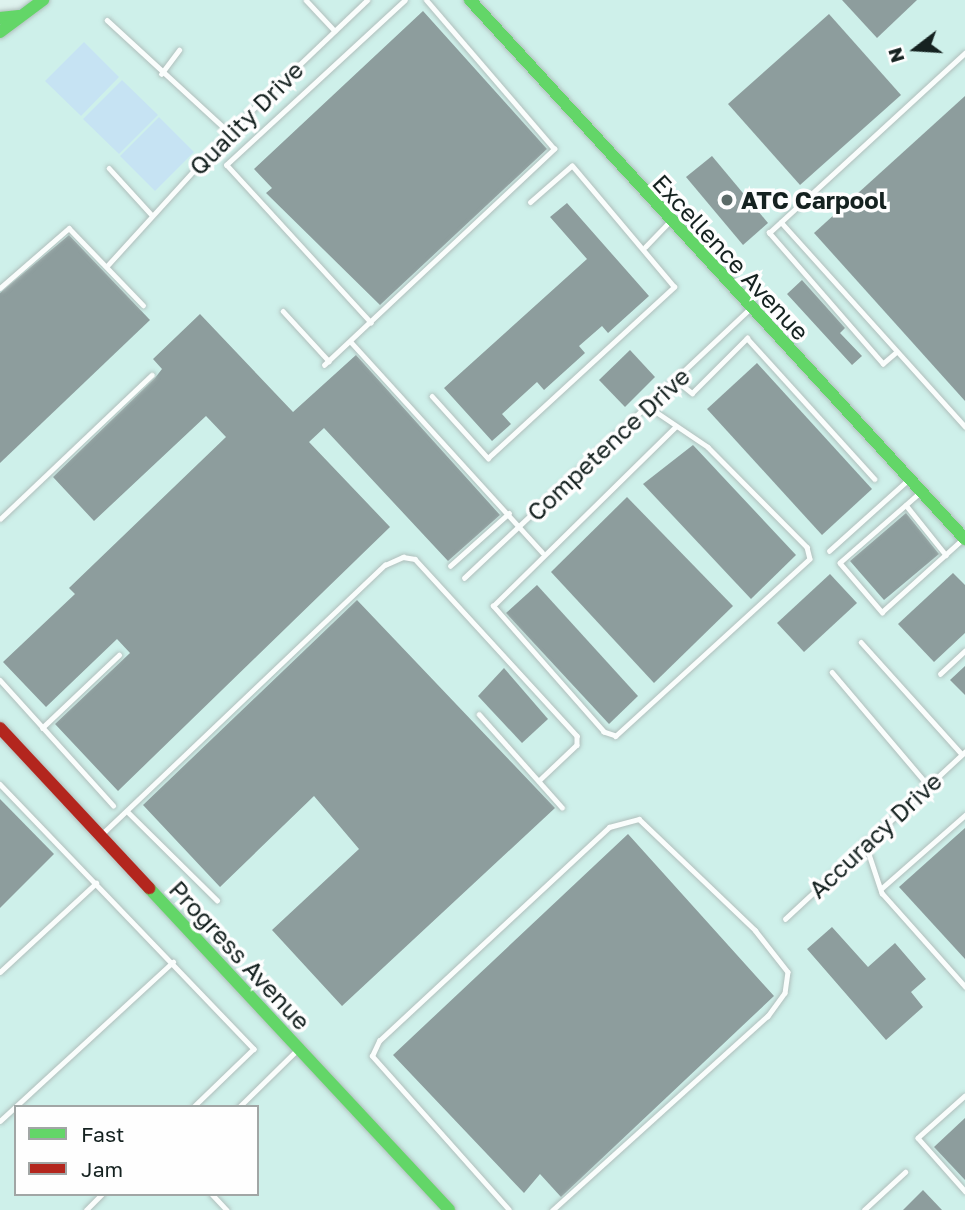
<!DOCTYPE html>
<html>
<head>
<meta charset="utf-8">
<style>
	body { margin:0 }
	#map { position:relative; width:965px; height:1210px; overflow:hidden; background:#def2ee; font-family:"Golos Text",sans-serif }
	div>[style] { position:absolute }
	.built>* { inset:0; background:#cef0ea }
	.water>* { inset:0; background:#c6e3f3 }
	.building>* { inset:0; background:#8d9d9d }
	.roads { filter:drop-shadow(0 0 2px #b0bfbc) drop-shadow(0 0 2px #b0bfbc) }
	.lane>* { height:4.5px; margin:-2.25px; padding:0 2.25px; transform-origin:2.25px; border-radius:2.25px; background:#fafdfc }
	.fast>* { height:12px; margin:-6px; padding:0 6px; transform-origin:6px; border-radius:6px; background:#63d668 }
	.jam>* { height:12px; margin:-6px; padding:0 6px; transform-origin:6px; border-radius:6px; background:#b3261e }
	.dots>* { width:19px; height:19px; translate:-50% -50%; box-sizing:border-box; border:4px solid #fefefe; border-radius:50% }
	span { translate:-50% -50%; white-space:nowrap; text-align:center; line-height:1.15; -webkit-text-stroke:7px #fefefe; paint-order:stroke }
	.street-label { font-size:24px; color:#152220 }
	.poi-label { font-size:24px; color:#152220; font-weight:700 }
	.left { translate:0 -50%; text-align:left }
	.legend { position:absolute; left:14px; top:1105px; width:245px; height:91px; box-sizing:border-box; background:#fefefe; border:2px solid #a1a6a5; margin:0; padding:9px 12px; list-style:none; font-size:21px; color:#152220 }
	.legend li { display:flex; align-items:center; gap:14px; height:35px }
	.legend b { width:35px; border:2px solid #a1a6a5 }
	.north { position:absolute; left:881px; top:14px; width:70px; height:70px; -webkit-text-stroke:5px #fefefe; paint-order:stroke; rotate:253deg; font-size:19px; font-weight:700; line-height:28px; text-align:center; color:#152220 }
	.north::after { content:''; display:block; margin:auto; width:24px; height:32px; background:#152220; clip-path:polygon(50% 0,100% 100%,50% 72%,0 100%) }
</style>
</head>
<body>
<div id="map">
	<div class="built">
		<i style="clip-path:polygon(evenodd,32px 0,965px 0,965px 1210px,0 1210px,0 21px,32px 0,16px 1107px,257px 1107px,257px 1194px,16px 1194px,16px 1107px)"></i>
	</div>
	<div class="water">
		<i style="clip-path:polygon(84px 42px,119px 77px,81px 116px,45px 81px)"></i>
		<i style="clip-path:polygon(122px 80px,158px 115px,119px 154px,83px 119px)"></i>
		<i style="clip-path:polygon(159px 117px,194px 152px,155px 191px,120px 156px)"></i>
	</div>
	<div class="building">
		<i style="clip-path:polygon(842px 0,917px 0,877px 38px)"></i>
		<i style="clip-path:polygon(423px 11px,547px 149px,380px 305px,266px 193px,272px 188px,254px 169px)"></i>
		<i style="clip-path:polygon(829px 14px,901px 95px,800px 185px,728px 104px)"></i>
		<i style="clip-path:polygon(965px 96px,965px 401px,814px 233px)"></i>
		<i style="clip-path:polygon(712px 156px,768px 223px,743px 245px,686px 177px)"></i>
		<i style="clip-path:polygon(567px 203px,649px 296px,608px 333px,602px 326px,579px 346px,585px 353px,544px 390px,537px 382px,502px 414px,511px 424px,492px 441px,444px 388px,587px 259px,550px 217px)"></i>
		<i style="clip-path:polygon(69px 235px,150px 320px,0 463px,0 293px)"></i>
		<i style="clip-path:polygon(802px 280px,845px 328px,840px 333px,862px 356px,852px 365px,787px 294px)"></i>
		<i style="clip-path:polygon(200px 314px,293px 412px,356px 355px,500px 515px,448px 561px,324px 428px,309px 442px,390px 527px,118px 791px,55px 724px,130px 653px,117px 639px,46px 707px,3px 662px,75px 594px,69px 588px,226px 437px,206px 416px,94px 521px,53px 477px,155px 378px,162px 369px,153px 359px)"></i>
		<i style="clip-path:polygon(630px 350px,655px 377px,625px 407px,599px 380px)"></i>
		<i style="clip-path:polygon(757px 363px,872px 489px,822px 535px,707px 409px)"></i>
		<i style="clip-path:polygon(693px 445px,796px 555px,751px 599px,643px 484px)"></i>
		<i style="clip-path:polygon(627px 497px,733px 606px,654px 683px,551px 572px)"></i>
		<i style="clip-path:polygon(906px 513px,939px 554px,884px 600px,850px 561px)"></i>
		<i style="clip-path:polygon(953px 573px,965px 585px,965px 633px,934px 662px,898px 624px)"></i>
		<i style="clip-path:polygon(830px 574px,857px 603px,804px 652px,777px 623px)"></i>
		<i style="clip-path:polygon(537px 585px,638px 696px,609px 724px,506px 613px)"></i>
		<i style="clip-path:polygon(357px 600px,555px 808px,342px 1006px,272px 930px,359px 849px,314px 796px,220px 887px,143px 805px)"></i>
		<i style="clip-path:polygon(965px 666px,965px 695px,950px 680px)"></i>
		<i style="clip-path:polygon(504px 668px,548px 719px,522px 743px,478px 696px)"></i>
		<i style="clip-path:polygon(0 799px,54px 854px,0 908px)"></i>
		<i style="clip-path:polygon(965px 828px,965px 959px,899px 887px)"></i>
		<i style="clip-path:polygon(628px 834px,774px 996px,561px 1197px,540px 1174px,524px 1193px,393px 1055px)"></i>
		<i style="clip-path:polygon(832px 927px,868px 967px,895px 943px,926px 979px,911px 992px,923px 1007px,886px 1040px,807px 949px)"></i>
		<i style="clip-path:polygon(965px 1118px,965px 1180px,934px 1147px)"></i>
		<i style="clip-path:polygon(923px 1190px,942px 1210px,903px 1210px)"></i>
	</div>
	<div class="roads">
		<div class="lane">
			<i style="left:306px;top:0;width:42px;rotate:46.9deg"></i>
			<i style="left:107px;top:20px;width:166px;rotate:42.6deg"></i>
			<i style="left:161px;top:74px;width:30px;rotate:-53deg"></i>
			<i style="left:109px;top:168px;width:62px;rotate:47.6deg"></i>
			<i style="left:781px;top:222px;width:275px;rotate:48deg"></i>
			<i style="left:645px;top:247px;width:35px;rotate:-46deg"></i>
			<i style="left:107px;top:266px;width:181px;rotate:-47.7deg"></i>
			<i style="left:229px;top:132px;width:191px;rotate:-43.7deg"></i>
			<i style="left:0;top:288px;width:91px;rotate:-41deg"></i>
			<i style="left:69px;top:228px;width:107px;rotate:46.1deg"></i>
			<i style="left:283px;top:311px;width:68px;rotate:47.4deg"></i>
			<i style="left:371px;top:323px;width:214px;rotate:-132.5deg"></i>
			<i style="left:226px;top:165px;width:243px;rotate:-42.7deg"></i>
			<i style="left:351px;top:342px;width:284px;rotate:47.7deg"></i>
			<i style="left:897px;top:352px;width:18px;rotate:139deg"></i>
			<i style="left:883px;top:364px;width:174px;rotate:-131deg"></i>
			<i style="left:769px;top:233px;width:266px;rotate:-42.6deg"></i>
			<i style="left:324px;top:365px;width:316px;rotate:-43.2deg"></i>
			<i style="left:554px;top:149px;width:196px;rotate:-130.7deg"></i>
			<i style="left:676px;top:380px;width:21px;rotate:39deg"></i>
			<i style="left:692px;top:393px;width:78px;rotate:-45deg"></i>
			<i style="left:747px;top:338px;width:190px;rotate:47.8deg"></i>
			<i style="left:432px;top:396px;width:84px;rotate:47.9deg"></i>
			<i style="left:488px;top:458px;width:253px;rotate:-42.6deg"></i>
			<i style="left:674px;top:287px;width:158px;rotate:-130.1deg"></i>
			<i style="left:572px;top:166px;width:55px;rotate:138.7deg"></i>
			<i style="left:649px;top:407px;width:71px;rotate:34.1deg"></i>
			<i style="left:708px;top:447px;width:141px;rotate:45.3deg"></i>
			<i style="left:807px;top:547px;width:12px;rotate:76deg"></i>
			<i style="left:810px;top:559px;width:263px;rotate:137.6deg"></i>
			<i style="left:616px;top:736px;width:13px;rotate:-162deg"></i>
			<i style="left:604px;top:732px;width:168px;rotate:-131.4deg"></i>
			<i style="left:493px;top:606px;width:255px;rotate:-44.5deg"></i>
			<i style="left:920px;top:493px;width:106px;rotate:138.8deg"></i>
			<i style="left:840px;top:563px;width:65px;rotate:49.4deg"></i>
			<i style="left:882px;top:612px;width:110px;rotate:-42.1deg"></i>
			<i style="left:906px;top:505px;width:64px;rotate:51.3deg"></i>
			<i style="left:0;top:519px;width:209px;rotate:-43.5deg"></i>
			<i style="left:829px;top:551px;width:108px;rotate:-42deg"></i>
			<i style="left:450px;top:566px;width:79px;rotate:-41.9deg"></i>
			<i style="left:464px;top:578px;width:394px;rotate:-43.3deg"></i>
			<i style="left:861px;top:642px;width:151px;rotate:48deg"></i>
			<i style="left:832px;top:672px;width:148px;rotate:49.7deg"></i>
			<i style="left:940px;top:674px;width:34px;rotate:-43deg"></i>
			<i style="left:0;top:680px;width:169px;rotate:47.9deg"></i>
			<i style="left:479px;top:714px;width:125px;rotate:48.3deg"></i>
			<i style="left:42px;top:728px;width:106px;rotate:-43.5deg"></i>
			<i style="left:0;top:784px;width:367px;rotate:46.2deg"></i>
			<i style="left:254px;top:1049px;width:83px;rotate:136deg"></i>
			<i style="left:127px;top:811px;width:127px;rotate:44.7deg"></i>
			<i style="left:101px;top:835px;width:392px;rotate:-43.6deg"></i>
			<i style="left:385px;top:565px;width:20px;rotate:-24deg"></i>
			<i style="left:403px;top:557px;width:12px;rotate:9deg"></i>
			<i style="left:415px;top:559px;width:240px;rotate:47.5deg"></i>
			<i style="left:577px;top:736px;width:9px;rotate:90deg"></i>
			<i style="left:577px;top:745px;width:52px;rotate:136.5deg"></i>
			<i style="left:865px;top:842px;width:54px;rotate:71.6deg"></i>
			<i style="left:882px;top:893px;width:125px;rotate:48.3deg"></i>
			<i style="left:882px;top:888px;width:111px;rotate:-41.3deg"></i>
			<i style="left:785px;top:919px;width:246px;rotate:-42.9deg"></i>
			<i style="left:0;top:972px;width:131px;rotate:-42.8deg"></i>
			<i style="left:965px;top:1096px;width:63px;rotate:138.2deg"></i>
			<i style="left:918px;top:1138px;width:71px;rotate:48.4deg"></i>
			<i style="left:239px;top:1107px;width:83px;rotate:-44.5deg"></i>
			<i style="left:0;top:1121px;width:235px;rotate:-42.6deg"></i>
			<i style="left:212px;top:1194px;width:22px;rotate:47deg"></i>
			<i style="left:86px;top:1210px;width:23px;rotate:-45deg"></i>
			<i style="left:509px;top:1210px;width:206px;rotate:-131.7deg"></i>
			<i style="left:372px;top:1056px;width:17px;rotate:-65deg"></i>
			<i style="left:379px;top:1041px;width:314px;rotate:-42.9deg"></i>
			<i style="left:609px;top:827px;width:31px;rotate:-15deg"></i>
			<i style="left:639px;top:819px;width:161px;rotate:43.7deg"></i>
			<i style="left:755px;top:930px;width:53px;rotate:51.8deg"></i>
			<i style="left:788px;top:972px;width:21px;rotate:98deg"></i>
			<i style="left:785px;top:993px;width:29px;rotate:126deg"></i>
			<i style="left:768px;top:1016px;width:290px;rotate:137.9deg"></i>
			<i style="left:864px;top:1210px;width:56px;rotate:-42.8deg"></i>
		</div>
		<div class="fast">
			<i style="left:470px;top:0;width:732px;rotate:47.44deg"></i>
			<i style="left:0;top:18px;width:19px;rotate:-6deg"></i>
			<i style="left:0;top:32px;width:54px;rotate:-36.7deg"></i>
			<i style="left:149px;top:888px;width:440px;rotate:47deg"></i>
		</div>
		<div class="jam">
			<i style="left:0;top:728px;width:219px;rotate:47deg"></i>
		</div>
	</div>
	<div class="dots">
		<i style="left:727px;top:200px;background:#5b6b68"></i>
	</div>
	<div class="street-label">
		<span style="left:246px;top:118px;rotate:-45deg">Quality Drive</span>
		<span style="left:731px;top:257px;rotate:47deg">Excellence Avenue</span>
		<span style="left:608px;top:444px;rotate:-43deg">Competence Drive</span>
		<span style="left:875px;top:835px;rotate:-43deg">Accuracy Drive</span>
		<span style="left:240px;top:955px;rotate:47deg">Progress Avenue</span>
	</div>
	<div class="poi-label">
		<span class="left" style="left:741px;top:200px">ATC Carpool</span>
	</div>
	<ul class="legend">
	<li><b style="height:9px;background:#63d668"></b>Fast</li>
	<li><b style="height:9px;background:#b3261e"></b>Jam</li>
	</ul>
	<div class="north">N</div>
</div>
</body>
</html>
